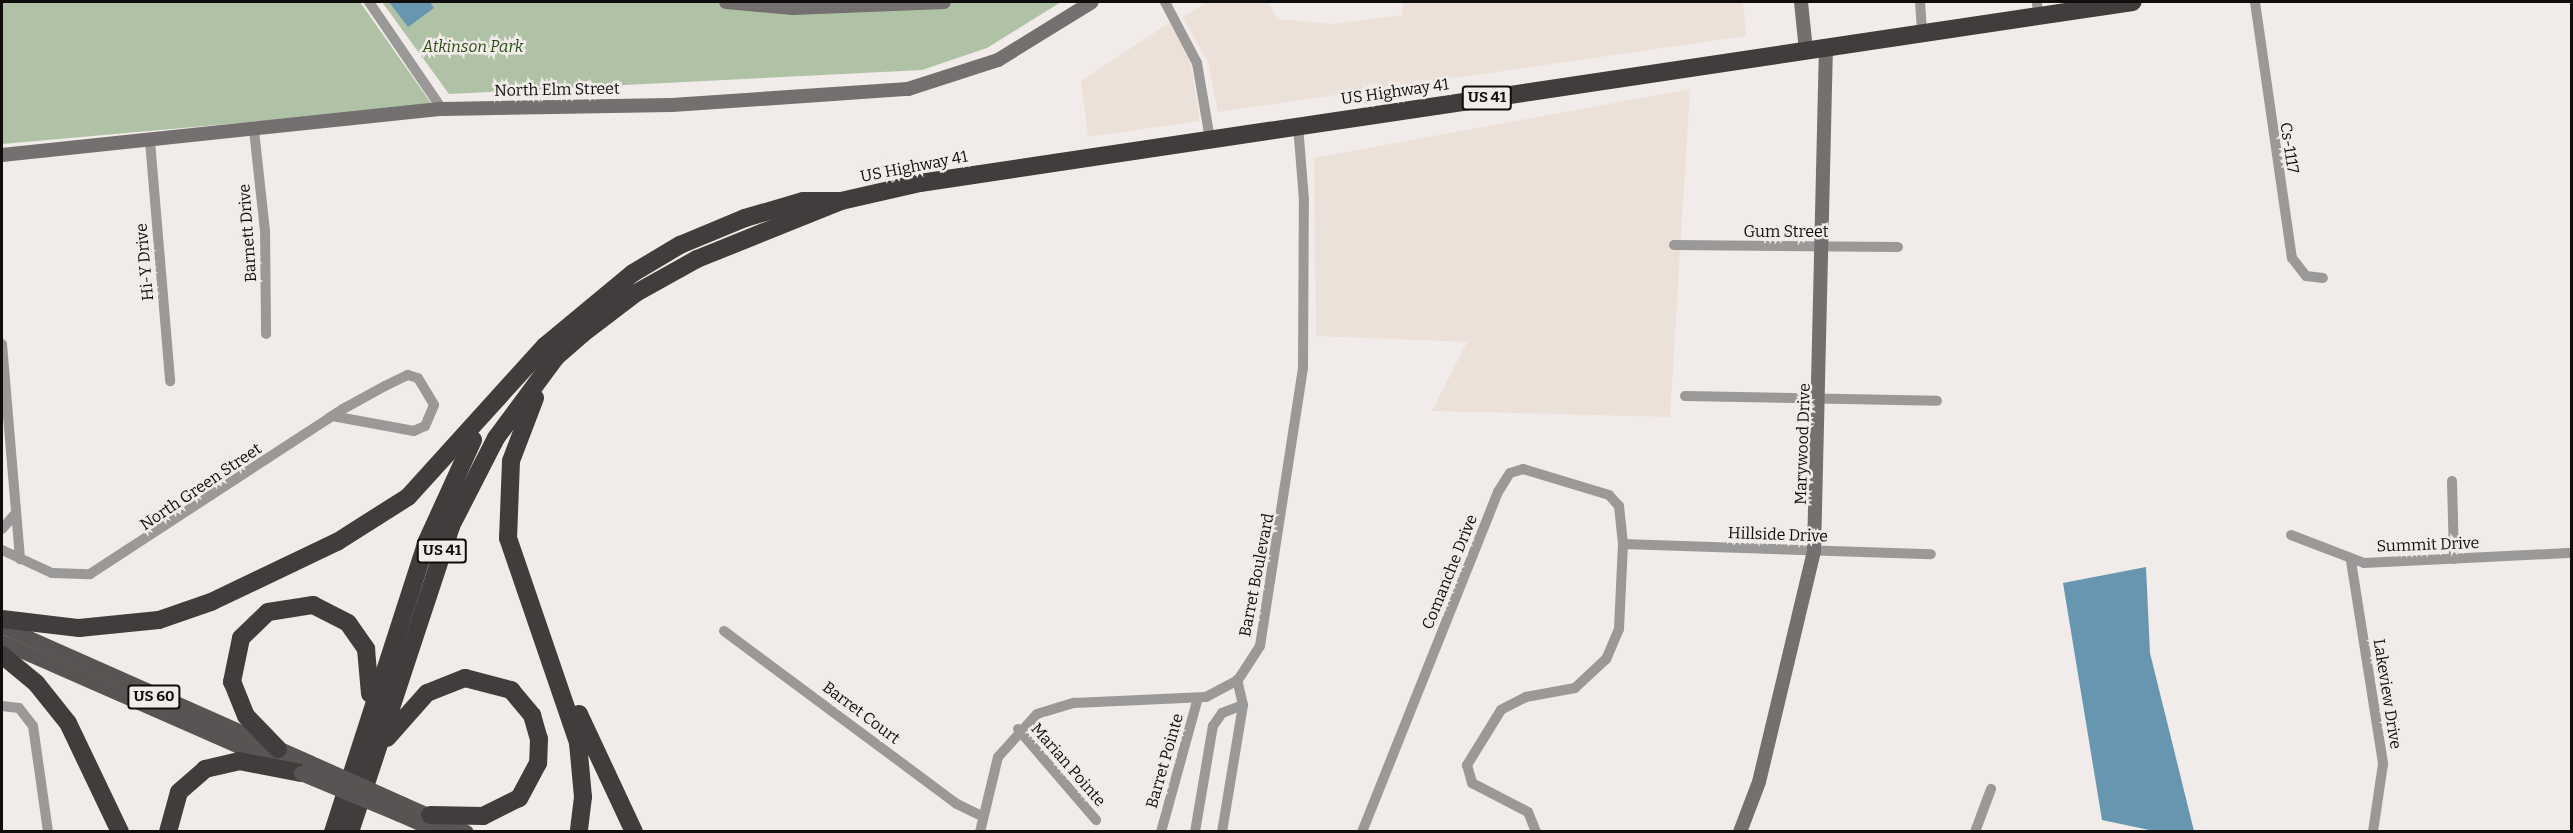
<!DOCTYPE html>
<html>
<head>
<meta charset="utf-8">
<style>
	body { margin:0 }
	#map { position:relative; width:2573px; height:833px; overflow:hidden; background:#f1ece9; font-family:Bitter,serif }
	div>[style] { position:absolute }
	.built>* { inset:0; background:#ece1d8 }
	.green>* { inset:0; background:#afc2a5 }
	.water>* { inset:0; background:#6696b0 }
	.street>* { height:10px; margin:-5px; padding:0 5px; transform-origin:5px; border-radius:5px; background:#9b9998 }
	.secondary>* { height:14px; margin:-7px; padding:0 7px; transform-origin:7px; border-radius:7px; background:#747070 }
	.primary>* { height:15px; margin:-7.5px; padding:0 7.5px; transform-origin:7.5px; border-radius:7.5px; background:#595453 }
	.highway>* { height:18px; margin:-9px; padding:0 9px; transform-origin:9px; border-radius:9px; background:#423c3c }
	.primary-bridge>* { height:15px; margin:-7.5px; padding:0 7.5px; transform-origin:7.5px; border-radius:7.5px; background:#595453 }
	span { translate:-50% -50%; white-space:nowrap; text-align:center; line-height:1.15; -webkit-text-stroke:5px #f1ece9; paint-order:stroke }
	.shield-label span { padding:2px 4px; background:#f1ece9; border:2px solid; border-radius:4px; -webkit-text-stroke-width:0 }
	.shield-label { font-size:15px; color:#100e0d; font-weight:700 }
	.park-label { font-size:16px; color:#2b4e15; font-style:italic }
	.street-label { font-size:16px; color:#100e0d }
	.frame { position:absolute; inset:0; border:3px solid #100e0d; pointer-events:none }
</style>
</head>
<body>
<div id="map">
	<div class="built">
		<i style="clip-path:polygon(1208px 2px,1268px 2px,1277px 19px,1331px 24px,1402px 15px,1403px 2px,1743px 2px,1746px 36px,1218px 112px,1208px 61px,1182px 17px)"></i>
		<i style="clip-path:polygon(1172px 21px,1190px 59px,1200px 121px,1088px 137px,1081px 81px)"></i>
		<i style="clip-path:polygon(1690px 89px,1670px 417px,1432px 411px,1467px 342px,1316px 336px,1314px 158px)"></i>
	</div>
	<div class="green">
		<i style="clip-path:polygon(2px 2px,360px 2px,433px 106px,2px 144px)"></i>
		<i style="clip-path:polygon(382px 2px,1061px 2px,987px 48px,922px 70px,449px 94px)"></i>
	</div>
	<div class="water">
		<i style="clip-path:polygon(389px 2px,430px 2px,434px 8px,408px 27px)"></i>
		<i style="clip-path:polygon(2146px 567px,2150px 653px,2194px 831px,2154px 831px,2102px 820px,2063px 583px)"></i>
	</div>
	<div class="street">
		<i style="left:369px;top:2px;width:130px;rotate:55.7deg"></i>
		<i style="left:1165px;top:2px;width:69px;rotate:62.3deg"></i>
		<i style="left:1197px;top:63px;width:77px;rotate:80.3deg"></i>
		<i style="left:1920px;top:2px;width:31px;rotate:86deg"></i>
		<i style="left:2037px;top:2px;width:14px;rotate:86deg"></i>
		<i style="left:2255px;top:2px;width:259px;rotate:81.8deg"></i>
		<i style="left:2292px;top:258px;width:23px;rotate:52deg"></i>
		<i style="left:2306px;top:276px;width:17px;rotate:7deg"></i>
		<i style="left:254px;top:130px;width:102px;rotate:83.8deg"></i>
		<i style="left:265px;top:231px;width:103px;rotate:89.4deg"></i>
		<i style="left:150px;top:141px;width:241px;rotate:85.2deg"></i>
		<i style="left:1674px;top:245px;width:224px;rotate:0.5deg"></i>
		<i style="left:2px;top:344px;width:216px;rotate:85.2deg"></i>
		<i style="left:1685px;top:396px;width:252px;rotate:1.1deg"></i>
		<i style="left:2452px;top:481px;width:78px;rotate:88.5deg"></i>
		<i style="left:2px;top:529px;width:21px;rotate:-49deg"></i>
		<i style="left:2291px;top:535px;width:78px;rotate:21deg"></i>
		<i style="left:2364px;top:563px;width:208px;rotate:-2.8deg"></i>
		<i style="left:1623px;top:544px;width:308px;rotate:1.9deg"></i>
		<i style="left:2px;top:550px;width:55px;rotate:24.7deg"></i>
		<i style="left:52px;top:573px;width:38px;rotate:2deg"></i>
		<i style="left:90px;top:574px;width:285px;rotate:-33.1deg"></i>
		<i style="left:329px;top:418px;width:17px;rotate:-33deg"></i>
		<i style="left:343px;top:409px;width:48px;rotate:-28.7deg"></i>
		<i style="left:385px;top:386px;width:25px;rotate:-26deg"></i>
		<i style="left:408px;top:375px;width:10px;rotate:17deg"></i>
		<i style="left:418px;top:378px;width:31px;rotate:59deg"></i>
		<i style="left:434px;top:405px;width:23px;rotate:113deg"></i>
		<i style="left:425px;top:426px;width:12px;rotate:156deg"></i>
		<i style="left:414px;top:431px;width:83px;rotate:-169.6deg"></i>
		<i style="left:2351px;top:561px;width:206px;rotate:81deg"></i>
		<i style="left:2383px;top:764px;width:69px;rotate:98.4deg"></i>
		<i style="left:724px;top:631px;width:290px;rotate:36.6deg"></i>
		<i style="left:957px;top:804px;width:28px;rotate:26deg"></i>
		<i style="left:2px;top:706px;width:17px;rotate:7deg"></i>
		<i style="left:19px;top:708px;width:23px;rotate:52deg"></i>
		<i style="left:33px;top:726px;width:107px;rotate:81.9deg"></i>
		<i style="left:1018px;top:729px;width:120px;rotate:49.4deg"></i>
		<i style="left:980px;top:832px;width:77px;rotate:-76.5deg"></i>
		<i style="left:998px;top:757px;width:58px;rotate:-47.8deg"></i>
		<i style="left:1037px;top:714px;width:39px;rotate:-17deg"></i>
		<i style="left:1074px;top:703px;width:132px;rotate:-2.6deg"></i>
		<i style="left:1206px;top:697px;width:36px;rotate:-28deg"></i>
		<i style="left:1238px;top:680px;width:40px;rotate:-57.1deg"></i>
		<i style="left:1260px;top:646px;width:282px;rotate:-81.2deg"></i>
		<i style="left:1303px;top:367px;width:167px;rotate:-89.7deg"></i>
		<i style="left:1304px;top:200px;width:74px;rotate:-94.6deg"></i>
		<i style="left:1161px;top:832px;width:139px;rotate:-74.6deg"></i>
		<i style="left:1195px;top:832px;width:108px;rotate:-80.4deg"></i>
		<i style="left:1213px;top:726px;width:16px;rotate:-55deg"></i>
		<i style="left:1222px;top:713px;width:22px;rotate:-21deg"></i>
		<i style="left:1243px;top:705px;width:26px;rotate:-103deg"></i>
		<i style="left:1222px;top:832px;width:129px;rotate:-80.6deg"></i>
		<i style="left:1362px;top:832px;width:366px;rotate:-68.2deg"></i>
		<i style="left:1498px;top:492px;width:22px;rotate:-58deg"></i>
		<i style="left:1510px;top:473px;width:14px;rotate:-17deg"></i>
		<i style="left:1523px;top:469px;width:90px;rotate:16.8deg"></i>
		<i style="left:1609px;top:495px;width:15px;rotate:48deg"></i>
		<i style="left:1619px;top:506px;width:38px;rotate:84deg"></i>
		<i style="left:1623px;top:544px;width:85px;rotate:92.7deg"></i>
		<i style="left:1619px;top:629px;width:33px;rotate:113deg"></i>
		<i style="left:1606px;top:659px;width:42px;rotate:136.9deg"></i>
		<i style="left:1575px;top:688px;width:50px;rotate:169.6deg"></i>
		<i style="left:1526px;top:697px;width:28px;rotate:153deg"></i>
		<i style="left:1501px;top:710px;width:65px;rotate:121.7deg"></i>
		<i style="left:1467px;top:765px;width:19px;rotate:74deg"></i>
		<i style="left:1472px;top:783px;width:63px;rotate:27.4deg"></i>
		<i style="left:1528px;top:812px;width:22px;rotate:68deg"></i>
		<i style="left:1975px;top:832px;width:46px;rotate:-69.6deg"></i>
	</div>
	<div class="secondary">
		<i style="left:726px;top:2px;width:67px;rotate:5.1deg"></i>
		<i style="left:793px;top:8px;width:151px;rotate:-2.3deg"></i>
		<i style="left:1801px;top:2px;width:48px;rotate:84.1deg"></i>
		<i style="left:2px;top:155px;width:442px;rotate:-6deg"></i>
		<i style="left:442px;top:109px;width:230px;rotate:-1deg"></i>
		<i style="left:672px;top:105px;width:237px;rotate:-3.9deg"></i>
		<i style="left:908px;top:89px;width:95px;rotate:-17.9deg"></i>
		<i style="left:998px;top:60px;width:110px;rotate:-31.7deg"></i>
		<i style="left:1740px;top:832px;width:53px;rotate:-69.2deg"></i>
		<i style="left:1759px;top:782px;width:237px;rotate:-76.6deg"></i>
		<i style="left:1814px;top:551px;width:504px;rotate:-88.64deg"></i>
	</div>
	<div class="primary">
		<i style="left:2px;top:626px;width:336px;rotate:23.9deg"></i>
		<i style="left:2px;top:642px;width:309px;rotate:23.7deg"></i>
		<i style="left:403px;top:804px;width:69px;rotate:24deg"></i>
		<i style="left:399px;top:814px;width:45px;rotate:23.7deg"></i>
	</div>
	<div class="highway">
		<i style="left:535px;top:398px;width:67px;rotate:110.9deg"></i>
		<i style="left:511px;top:461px;width:77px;rotate:92.2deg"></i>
		<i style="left:508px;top:538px;width:217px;rotate:71.1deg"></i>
		<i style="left:578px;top:743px;width:54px;rotate:84.7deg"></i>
		<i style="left:583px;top:797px;width:35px;rotate:97deg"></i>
		<i style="left:2px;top:619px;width:78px;rotate:6.7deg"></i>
		<i style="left:79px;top:628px;width:80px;rotate:-5.7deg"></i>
		<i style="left:159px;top:620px;width:55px;rotate:-19.1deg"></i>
		<i style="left:211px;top:602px;width:140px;rotate:-25.5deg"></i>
		<i style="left:337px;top:542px;width:84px;rotate:-32.4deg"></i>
		<i style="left:408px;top:497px;width:204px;rotate:-47.8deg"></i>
		<i style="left:545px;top:346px;width:114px;rotate:-39.7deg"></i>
		<i style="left:633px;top:273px;width:55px;rotate:-30.8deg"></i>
		<i style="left:680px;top:245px;width:70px;rotate:-22.6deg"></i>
		<i style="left:745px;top:218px;width:60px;rotate:-16.3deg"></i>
		<i style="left:803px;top:201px;width:37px"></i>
		<i style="left:2px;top:655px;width:44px;rotate:39.5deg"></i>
		<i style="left:36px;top:683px;width:51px;rotate:51.3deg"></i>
		<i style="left:68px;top:723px;width:121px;rotate:64.5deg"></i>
		<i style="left:579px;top:714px;width:130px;rotate:65deg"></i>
		<i style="left:387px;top:738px;width:60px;rotate:-48.4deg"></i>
		<i style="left:427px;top:693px;width:41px;rotate:-21.5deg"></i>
		<i style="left:465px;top:678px;width:48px;rotate:14.6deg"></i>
		<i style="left:511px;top:690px;width:33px;rotate:50deg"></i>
		<i style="left:532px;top:715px;width:25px;rotate:74deg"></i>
		<i style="left:539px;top:739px;width:24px;rotate:92deg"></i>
		<i style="left:538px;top:763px;width:40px;rotate:118deg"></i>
		<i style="left:519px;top:798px;width:40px;rotate:153.4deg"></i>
		<i style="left:483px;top:816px;width:53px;rotate:-178.9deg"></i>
		<i style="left:278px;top:749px;width:46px;rotate:-134.1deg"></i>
		<i style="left:246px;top:716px;width:37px;rotate:-112deg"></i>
		<i style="left:232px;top:682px;width:45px;rotate:-78.4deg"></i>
		<i style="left:241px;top:638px;width:37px;rotate:-44deg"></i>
		<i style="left:268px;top:612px;width:46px;rotate:-8.8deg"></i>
		<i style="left:313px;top:605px;width:39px;rotate:27deg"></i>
		<i style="left:348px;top:623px;width:32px;rotate:55deg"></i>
		<i style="left:366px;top:649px;width:45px;rotate:84.9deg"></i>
		<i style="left:168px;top:832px;width:41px;rotate:-74.6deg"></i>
		<i style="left:179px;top:792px;width:35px;rotate:-41deg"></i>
		<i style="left:205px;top:769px;width:35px;rotate:-13deg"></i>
		<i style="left:239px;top:761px;width:63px;rotate:11deg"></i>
		<i style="left:333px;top:832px;width:306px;rotate:-72.1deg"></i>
		<i style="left:427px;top:541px;width:111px;rotate:-65.5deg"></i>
		<i style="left:350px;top:832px;width:322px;rotate:-71.7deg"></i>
		<i style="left:451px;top:526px;width:99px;rotate:-62.9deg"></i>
		<i style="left:496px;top:438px;width:101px;rotate:-53.5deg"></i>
		<i style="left:556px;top:357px;width:35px;rotate:-41deg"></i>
		<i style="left:582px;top:334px;width:68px;rotate:-37.2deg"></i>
		<i style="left:636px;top:293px;width:70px;rotate:-29.1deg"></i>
		<i style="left:697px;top:259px;width:155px;rotate:-21.9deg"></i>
		<i style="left:841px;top:201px;width:81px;rotate:-12.8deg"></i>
		<i style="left:920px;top:183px;width:1226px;rotate:-8.49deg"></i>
	</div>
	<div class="primary-bridge">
		<i style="left:309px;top:762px;width:103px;rotate:24.1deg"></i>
		<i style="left:301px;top:773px;width:106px;rotate:22.7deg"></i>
	</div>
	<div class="shield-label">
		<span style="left:1487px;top:98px">US 41</span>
		<span style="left:442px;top:551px">US 41</span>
		<span style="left:154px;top:697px">US 60</span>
	</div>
	<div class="park-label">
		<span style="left:473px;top:47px">Atkinson Park</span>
	</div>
	<div class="street-label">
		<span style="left:557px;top:90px;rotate:-1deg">North Elm Street</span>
		<span style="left:1395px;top:92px;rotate:-8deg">US Highway 41</span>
		<span style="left:2289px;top:148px;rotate:81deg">Cs-1117</span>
		<span style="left:914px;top:167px;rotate:-11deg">US Highway 41</span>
		<span style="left:1786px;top:232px">Gum Street</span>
		<span style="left:248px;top:233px;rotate:-94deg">Barnett Drive</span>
		<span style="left:145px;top:262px;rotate:-95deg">Hi-Y Drive</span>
		<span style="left:1803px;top:444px;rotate:-88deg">Marywood Drive</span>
		<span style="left:201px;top:487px;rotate:-34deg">North Green Street</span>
		<span style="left:1778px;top:535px;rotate:2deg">Hillside Drive</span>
		<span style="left:2428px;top:545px;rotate:-2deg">Summit Drive</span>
		<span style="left:1450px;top:572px;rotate:-68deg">Comanche Drive</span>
		<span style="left:1257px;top:575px;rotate:-79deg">Barret Boulevard</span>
		<span style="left:2387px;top:694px;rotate:81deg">Lakeview Drive</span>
		<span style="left:861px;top:713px;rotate:37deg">Barret Court</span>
		<span style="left:1165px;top:761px;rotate:-74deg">Barret Pointe</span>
		<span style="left:1068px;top:765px;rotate:49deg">Marian Pointe</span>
	</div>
	<div class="frame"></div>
</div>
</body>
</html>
